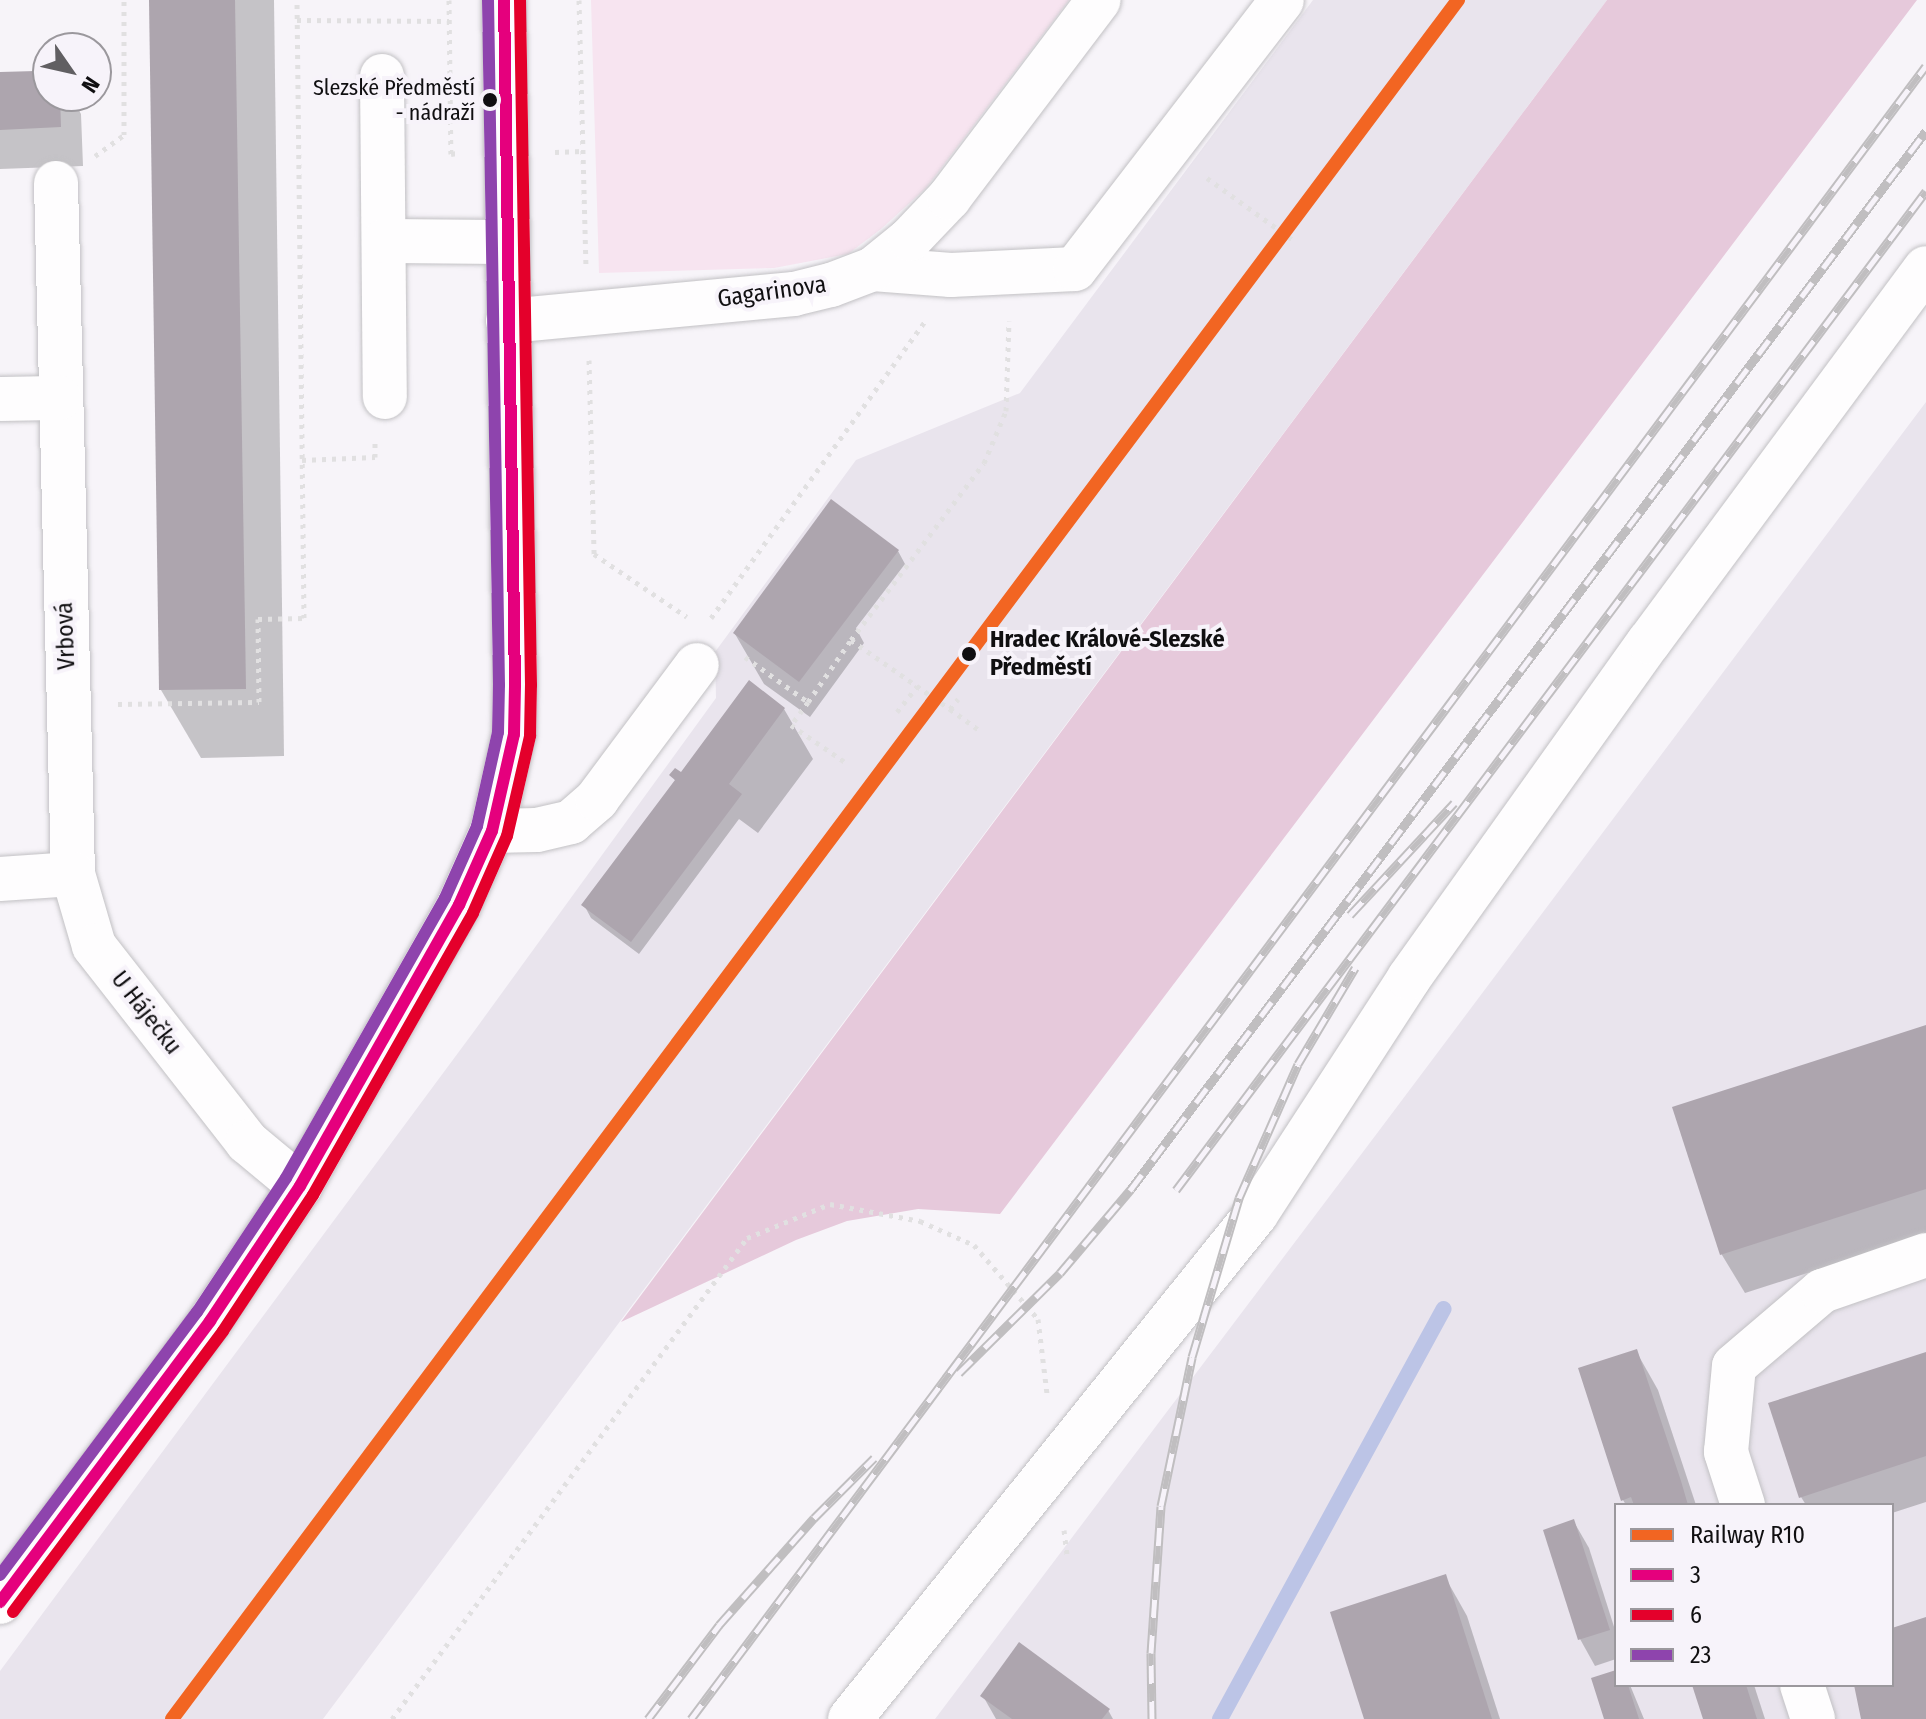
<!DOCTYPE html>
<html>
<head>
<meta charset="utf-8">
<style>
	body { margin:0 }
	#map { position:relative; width:1926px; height:1719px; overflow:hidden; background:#f7f4f9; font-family:"Fira Sans Condensed",sans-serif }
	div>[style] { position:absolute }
	.built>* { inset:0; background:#e9e4ed }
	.green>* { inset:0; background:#f7e4f0 }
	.forest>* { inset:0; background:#e6c9db }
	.shadow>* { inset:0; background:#0003 }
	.stream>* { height:16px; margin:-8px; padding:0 8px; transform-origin:8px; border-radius:8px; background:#bcc4e6 }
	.building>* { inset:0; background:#ada5ae }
	.path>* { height:5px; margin-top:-2.5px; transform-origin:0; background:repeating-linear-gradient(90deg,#e1e0e1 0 4px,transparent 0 10px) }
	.roads { filter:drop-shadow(0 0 2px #c2c1c4) drop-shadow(0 0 2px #c2c1c4) }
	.minor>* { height:44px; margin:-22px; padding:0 22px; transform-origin:22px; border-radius:22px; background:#fefdfe }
	.rail>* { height:9px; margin-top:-4.5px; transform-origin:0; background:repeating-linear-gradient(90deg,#f7f3fa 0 18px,#c0bec0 0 36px); box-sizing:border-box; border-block:2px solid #c0bec0 }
	.bus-1>* { height:12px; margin:-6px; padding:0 6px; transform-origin:6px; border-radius:6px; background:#e5007d }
	.bus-2>* { height:12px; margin:-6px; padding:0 6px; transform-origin:6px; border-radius:6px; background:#e4002b }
	.bus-3>* { height:12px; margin:-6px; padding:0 6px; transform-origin:6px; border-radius:6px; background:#8e44ad }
	.rail-1>* { height:14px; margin:-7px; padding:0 7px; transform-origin:7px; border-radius:7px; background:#f26522 }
	.dots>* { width:22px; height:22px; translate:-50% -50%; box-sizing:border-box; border:4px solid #f7f3fa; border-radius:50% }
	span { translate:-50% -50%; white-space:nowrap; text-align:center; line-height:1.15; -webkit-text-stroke:8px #f7f3fa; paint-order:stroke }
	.bus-label { font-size:22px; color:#100f11 }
	.right { translate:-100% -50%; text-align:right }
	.street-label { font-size:24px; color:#100f11 }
	.stop-label { font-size:24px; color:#100f11; font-weight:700 }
	.left { translate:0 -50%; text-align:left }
	.legend { position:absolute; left:1614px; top:1503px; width:280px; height:184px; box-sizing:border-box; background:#f7f3fa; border:2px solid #9b989d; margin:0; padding:10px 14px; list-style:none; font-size:24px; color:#100f11 }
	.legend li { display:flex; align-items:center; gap:16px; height:40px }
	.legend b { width:40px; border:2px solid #9b989d }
	.north { position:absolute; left:32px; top:32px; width:80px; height:80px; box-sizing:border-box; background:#f7f3fa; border:2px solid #9b989d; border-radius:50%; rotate:124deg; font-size:22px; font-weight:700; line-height:32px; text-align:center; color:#100f11 }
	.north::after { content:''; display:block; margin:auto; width:28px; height:36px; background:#615f62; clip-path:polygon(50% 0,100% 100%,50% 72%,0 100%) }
</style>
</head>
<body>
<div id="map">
	<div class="built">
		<i style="clip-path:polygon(1313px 0,1607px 0,323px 1719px,0 1719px,0 1671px,475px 1030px,716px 698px,715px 652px,856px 460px,1020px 393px)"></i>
		<i style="clip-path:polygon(evenodd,1926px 402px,1926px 1719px,935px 1719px,1375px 1136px,1926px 402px,1616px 1505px,1892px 1505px,1892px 1685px,1616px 1685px,1616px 1505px)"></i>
	</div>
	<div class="green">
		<i style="clip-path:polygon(591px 0,1069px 0,926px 188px,881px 229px,848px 254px,774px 268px,599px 273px)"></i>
	</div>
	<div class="forest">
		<i style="clip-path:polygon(1607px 0,1917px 0,1000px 1214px,918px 1209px,847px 1221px,796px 1240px,621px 1322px)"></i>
	</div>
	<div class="shadow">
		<i style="clip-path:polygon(151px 0,274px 0,284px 756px,201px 758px,161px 690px)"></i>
		<i style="clip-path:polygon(48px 75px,48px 96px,71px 96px,81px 114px,83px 166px,0 169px,0 76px)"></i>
		<i style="clip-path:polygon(898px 551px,905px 564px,856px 628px,864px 643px,810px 717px,764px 684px,735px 634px)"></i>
		<i style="clip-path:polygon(784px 709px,813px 759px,758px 833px,739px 819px,639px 954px,591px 918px,584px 905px,676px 782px,672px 775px,681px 774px)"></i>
		<i style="clip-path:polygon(1926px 1027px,1926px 1235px,1745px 1293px,1722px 1255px,1675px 1108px)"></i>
		<i style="clip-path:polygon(1636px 1351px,1658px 1390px,1696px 1505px,1626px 1505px,1623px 1500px)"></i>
		<i style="clip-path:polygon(1926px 1354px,1926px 1502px,1892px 1513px,1892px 1505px,1806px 1505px,1801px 1497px)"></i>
		<i style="clip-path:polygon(1574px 1522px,1589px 1548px,1616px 1633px,1616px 1659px,1595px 1666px,1580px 1639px,1545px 1531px)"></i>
		<i style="clip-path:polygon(1445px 1577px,1467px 1616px,1500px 1719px,1366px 1719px)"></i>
		<i style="clip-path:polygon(1616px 1672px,1616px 1685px,1630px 1685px,1644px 1719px,1606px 1719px)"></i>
		<i style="clip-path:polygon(1694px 1685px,1754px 1685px,1765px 1719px,1705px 1719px)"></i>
		<i style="clip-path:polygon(983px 1696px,1108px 1710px,1113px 1719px,996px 1719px)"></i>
	</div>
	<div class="stream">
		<i style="left:1220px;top:1719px;width:467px;rotate:-61.4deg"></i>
	</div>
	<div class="building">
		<i style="clip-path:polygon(149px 0,235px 0,246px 689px,159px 690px)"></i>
		<i style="clip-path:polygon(36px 71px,36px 74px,48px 73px,48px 96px,60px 96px,61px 127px,0 130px,0 72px)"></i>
		<i style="clip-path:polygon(831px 499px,899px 550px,799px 682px,733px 633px)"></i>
		<i style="clip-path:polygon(749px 680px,785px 708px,729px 784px,742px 794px,631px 942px,581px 905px,675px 780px,669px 775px,675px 768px,681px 772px)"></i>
		<i style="clip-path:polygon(1926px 1025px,1926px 1189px,1720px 1255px,1672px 1107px)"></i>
		<i style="clip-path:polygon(1637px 1349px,1681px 1481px,1688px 1505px,1634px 1505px,1631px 1497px,1621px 1501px,1578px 1368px)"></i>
		<i style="clip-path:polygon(1926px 1352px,1926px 1456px,1799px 1498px,1768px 1403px)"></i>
		<i style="clip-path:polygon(1574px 1519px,1610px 1630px,1578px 1640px,1543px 1530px)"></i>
		<i style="clip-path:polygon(1446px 1574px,1492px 1719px,1364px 1719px,1330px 1612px)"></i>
		<i style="clip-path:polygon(1926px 1617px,1926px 1719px,1861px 1719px,1854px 1685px,1892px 1685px,1892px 1628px)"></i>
		<i style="clip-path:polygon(1019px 1642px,1110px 1709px,1102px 1719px,1012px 1719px,980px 1696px)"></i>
		<i style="clip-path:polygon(1616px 1670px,1616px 1685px,1628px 1685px,1639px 1719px,1604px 1719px,1591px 1678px)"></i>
		<i style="clip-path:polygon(1692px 1685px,1746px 1685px,1757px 1719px,1703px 1719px)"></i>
	</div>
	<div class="path">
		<i style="left:449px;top:0;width:154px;rotate:89.3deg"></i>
		<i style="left:451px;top:154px;width:6px;rotate:-9deg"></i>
		<i style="left:579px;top:0;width:266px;rotate:88.5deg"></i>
		<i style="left:297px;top:20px;width:152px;rotate:0.4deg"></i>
		<i style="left:555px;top:152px;width:28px;rotate:-2deg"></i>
		<i style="left:95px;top:156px;width:36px;rotate:-36deg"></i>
		<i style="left:124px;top:135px;width:135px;rotate:-90deg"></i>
		<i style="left:1207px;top:178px;width:106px;rotate:35.8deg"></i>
		<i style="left:589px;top:360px;width:194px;rotate:88.5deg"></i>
		<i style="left:594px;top:554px;width:112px;rotate:34.1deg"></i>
		<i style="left:302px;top:460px;width:73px;rotate:-2.4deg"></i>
		<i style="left:375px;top:457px;width:14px;rotate:-90deg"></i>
		<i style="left:711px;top:618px;width:366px;rotate:-54.2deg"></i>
		<i style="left:851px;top:640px;width:221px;rotate:-53.1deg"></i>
		<i style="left:984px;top:463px;width:56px;rotate:-67.1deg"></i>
		<i style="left:1006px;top:411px;width:90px;rotate:-88.1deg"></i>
		<i style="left:745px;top:657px;width:77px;rotate:35.5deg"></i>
		<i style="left:808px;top:702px;width:75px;rotate:-55.3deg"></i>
		<i style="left:851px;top:640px;width:121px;rotate:34.9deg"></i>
		<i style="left:950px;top:709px;width:13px;rotate:-51deg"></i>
		<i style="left:808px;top:702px;width:29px;rotate:126deg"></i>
		<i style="left:791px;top:725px;width:69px;rotate:34.4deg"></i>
		<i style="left:118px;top:704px;width:141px;rotate:-0.8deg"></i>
		<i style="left:259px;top:702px;width:83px;rotate:-90.7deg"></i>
		<i style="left:258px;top:619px;width:46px;rotate:-1.2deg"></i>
		<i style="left:304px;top:618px;width:618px;rotate:-90.65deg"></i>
		<i style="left:950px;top:709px;width:37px;rotate:36deg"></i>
		<i style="left:897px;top:712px;width:33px;rotate:-52deg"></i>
		<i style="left:1064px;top:1530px;width:25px;rotate:83deg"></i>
		<i style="left:392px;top:1719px;width:598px;rotate:-53.57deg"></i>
		<i style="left:747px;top:1238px;width:90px;rotate:-22.3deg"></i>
		<i style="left:830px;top:1204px;width:92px;rotate:10.7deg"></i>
		<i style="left:920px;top:1221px;width:59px;rotate:24deg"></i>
		<i style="left:974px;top:1245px;width:98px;rotate:49.1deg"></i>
		<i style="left:1038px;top:1319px;width:75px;rotate:83.1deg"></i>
	</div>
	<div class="roads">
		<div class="minor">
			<i style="left:382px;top:76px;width:321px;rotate:89.5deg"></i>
			<i style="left:56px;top:183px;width:691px;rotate:88.59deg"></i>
			<i style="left:73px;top:874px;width:75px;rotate:73.7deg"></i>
			<i style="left:94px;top:946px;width:249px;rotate:52deg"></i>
			<i style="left:247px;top:1142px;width:69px;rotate:39.7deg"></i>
			<i style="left:384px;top:241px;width:122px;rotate:0.5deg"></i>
			<i style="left:873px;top:269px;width:78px;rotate:4.4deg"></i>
			<i style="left:951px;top:275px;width:124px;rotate:-2.8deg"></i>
			<i style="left:1075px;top:269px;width:339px;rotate:-52.4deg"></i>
			<i style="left:508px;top:321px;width:287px;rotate:-5.4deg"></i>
			<i style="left:794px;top:294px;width:38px;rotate:-14deg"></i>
			<i style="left:831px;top:285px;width:45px;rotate:-20.9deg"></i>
			<i style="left:873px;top:269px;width:48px;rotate:-39deg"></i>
			<i style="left:910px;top:239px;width:57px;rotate:-46.4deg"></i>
			<i style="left:949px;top:198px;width:248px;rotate:-52.9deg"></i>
			<i style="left:0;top:399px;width:59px;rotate:-1deg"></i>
			<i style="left:492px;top:831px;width:45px;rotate:-1.3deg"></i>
			<i style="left:537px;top:830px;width:35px;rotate:-13deg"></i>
			<i style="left:571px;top:822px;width:35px;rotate:-41deg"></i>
			<i style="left:597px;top:799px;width:167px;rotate:-53.3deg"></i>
			<i style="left:0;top:879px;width:73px;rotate:-3.9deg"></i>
			<i style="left:1743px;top:1505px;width:56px;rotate:-107.8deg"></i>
			<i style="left:1726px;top:1452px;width:86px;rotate:-84.7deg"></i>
			<i style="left:1734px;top:1366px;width:116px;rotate:-40.4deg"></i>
			<i style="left:1822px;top:1291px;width:110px;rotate:-19.1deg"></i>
			<i style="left:0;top:1602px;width:351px;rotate:-53.2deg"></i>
			<i style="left:210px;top:1321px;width:162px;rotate:-56.3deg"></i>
			<i style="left:300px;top:1186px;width:323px;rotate:-60.5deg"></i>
			<i style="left:459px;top:905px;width:81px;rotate:-66deg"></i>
			<i style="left:492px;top:831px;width:99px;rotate:-77.2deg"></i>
			<i style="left:514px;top:734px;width:49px;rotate:-88.8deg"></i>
			<i style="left:515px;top:685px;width:685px;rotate:-90.92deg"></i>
			<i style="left:1802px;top:1685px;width:36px;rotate:72deg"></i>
			<i style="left:850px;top:1719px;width:648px;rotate:-51.2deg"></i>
			<i style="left:1256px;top:1214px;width:281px;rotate:-57deg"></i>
			<i style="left:1409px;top:978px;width:413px;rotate:-54.5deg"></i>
			<i style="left:1649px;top:642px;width:465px;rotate:-53.5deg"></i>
		</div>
	</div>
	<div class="rail">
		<i style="left:1350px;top:915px;width:153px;rotate:-47.1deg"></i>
		<i style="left:1176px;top:1190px;width:1249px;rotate:-53.1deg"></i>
		<i style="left:959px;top:1373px;width:142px;rotate:-44.7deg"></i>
		<i style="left:1060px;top:1273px;width:110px;rotate:-49.8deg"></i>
		<i style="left:1131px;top:1189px;width:1323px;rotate:-53.08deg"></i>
		<i style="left:648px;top:1719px;width:118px;rotate:-52.9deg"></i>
		<i style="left:719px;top:1625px;width:143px;rotate:-48.4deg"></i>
		<i style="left:814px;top:1518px;width:85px;rotate:-45deg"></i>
		<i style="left:691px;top:1719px;width:2063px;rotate:-53.24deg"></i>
		<i style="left:1152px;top:1719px;width:66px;rotate:-90.9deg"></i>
		<i style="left:1151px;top:1653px;width:147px;rotate:-86.1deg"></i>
		<i style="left:1161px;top:1506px;width:152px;rotate:-78.2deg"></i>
		<i style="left:1192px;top:1357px;width:166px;rotate:-73.5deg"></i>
		<i style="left:1239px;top:1198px;width:146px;rotate:-66.2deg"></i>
		<i style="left:1298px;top:1064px;width:112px;rotate:-59.3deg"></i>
	</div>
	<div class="bus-1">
		<i style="left:0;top:1602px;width:351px;rotate:-53.2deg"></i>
		<i style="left:210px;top:1321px;width:162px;rotate:-56.3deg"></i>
		<i style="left:300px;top:1186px;width:323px;rotate:-60.5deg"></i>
		<i style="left:459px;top:905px;width:81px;rotate:-66deg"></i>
		<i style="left:492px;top:831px;width:99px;rotate:-77.2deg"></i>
		<i style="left:514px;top:734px;width:49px;rotate:-88.8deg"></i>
		<i style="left:515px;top:685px;width:685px;rotate:-90.92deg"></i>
	</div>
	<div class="bus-2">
		<i style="left:13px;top:1612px;width:351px;rotate:-53.2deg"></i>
		<i style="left:223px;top:1331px;width:163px;rotate:-56.5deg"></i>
		<i style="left:313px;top:1195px;width:324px;rotate:-60.4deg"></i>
		<i style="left:473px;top:913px;width:84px;rotate:-66.2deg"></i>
		<i style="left:507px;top:836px;width:103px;rotate:-77deg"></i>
		<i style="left:530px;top:736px;width:51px;rotate:-88.9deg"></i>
		<i style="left:531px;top:685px;width:685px;rotate:-90.92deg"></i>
	</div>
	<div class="bus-3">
		<i style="left:0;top:1575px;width:329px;rotate:-53.2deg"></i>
		<i style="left:197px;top:1312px;width:161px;rotate:-56.4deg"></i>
		<i style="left:286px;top:1178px;width:322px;rotate:-60.4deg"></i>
		<i style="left:445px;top:898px;width:79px;rotate:-66deg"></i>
		<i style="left:477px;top:826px;width:96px;rotate:-77.4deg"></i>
		<i style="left:498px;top:732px;width:47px;rotate:-88.8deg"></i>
		<i style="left:499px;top:685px;width:685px;rotate:-90.92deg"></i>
	</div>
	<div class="rail-1">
		<i style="left:172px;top:1719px;width:2147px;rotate:-53.2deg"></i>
	</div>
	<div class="dots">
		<i style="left:490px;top:100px;background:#100f11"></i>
		<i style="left:969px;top:654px;background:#100f11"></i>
	</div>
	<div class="bus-label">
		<span class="right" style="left:475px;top:100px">Slezské Předměstí<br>- nádraží</span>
	</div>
	<div class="street-label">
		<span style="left:772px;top:292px;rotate:-8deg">Gagarinova</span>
		<span style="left:66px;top:636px;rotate:-92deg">Vrbová</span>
		<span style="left:146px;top:1013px;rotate:52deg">U Háječku</span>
	</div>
	<div class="stop-label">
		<span class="left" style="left:990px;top:654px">Hradec Králové-Slezské<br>Předměstí</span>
	</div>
	<ul class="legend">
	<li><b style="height:10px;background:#f26522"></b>Railway R10</li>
	<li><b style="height:10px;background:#e5007d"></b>3</li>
	<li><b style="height:10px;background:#e4002b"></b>6</li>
	<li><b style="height:10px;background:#8e44ad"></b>23</li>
	</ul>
	<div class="north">N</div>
</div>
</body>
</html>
